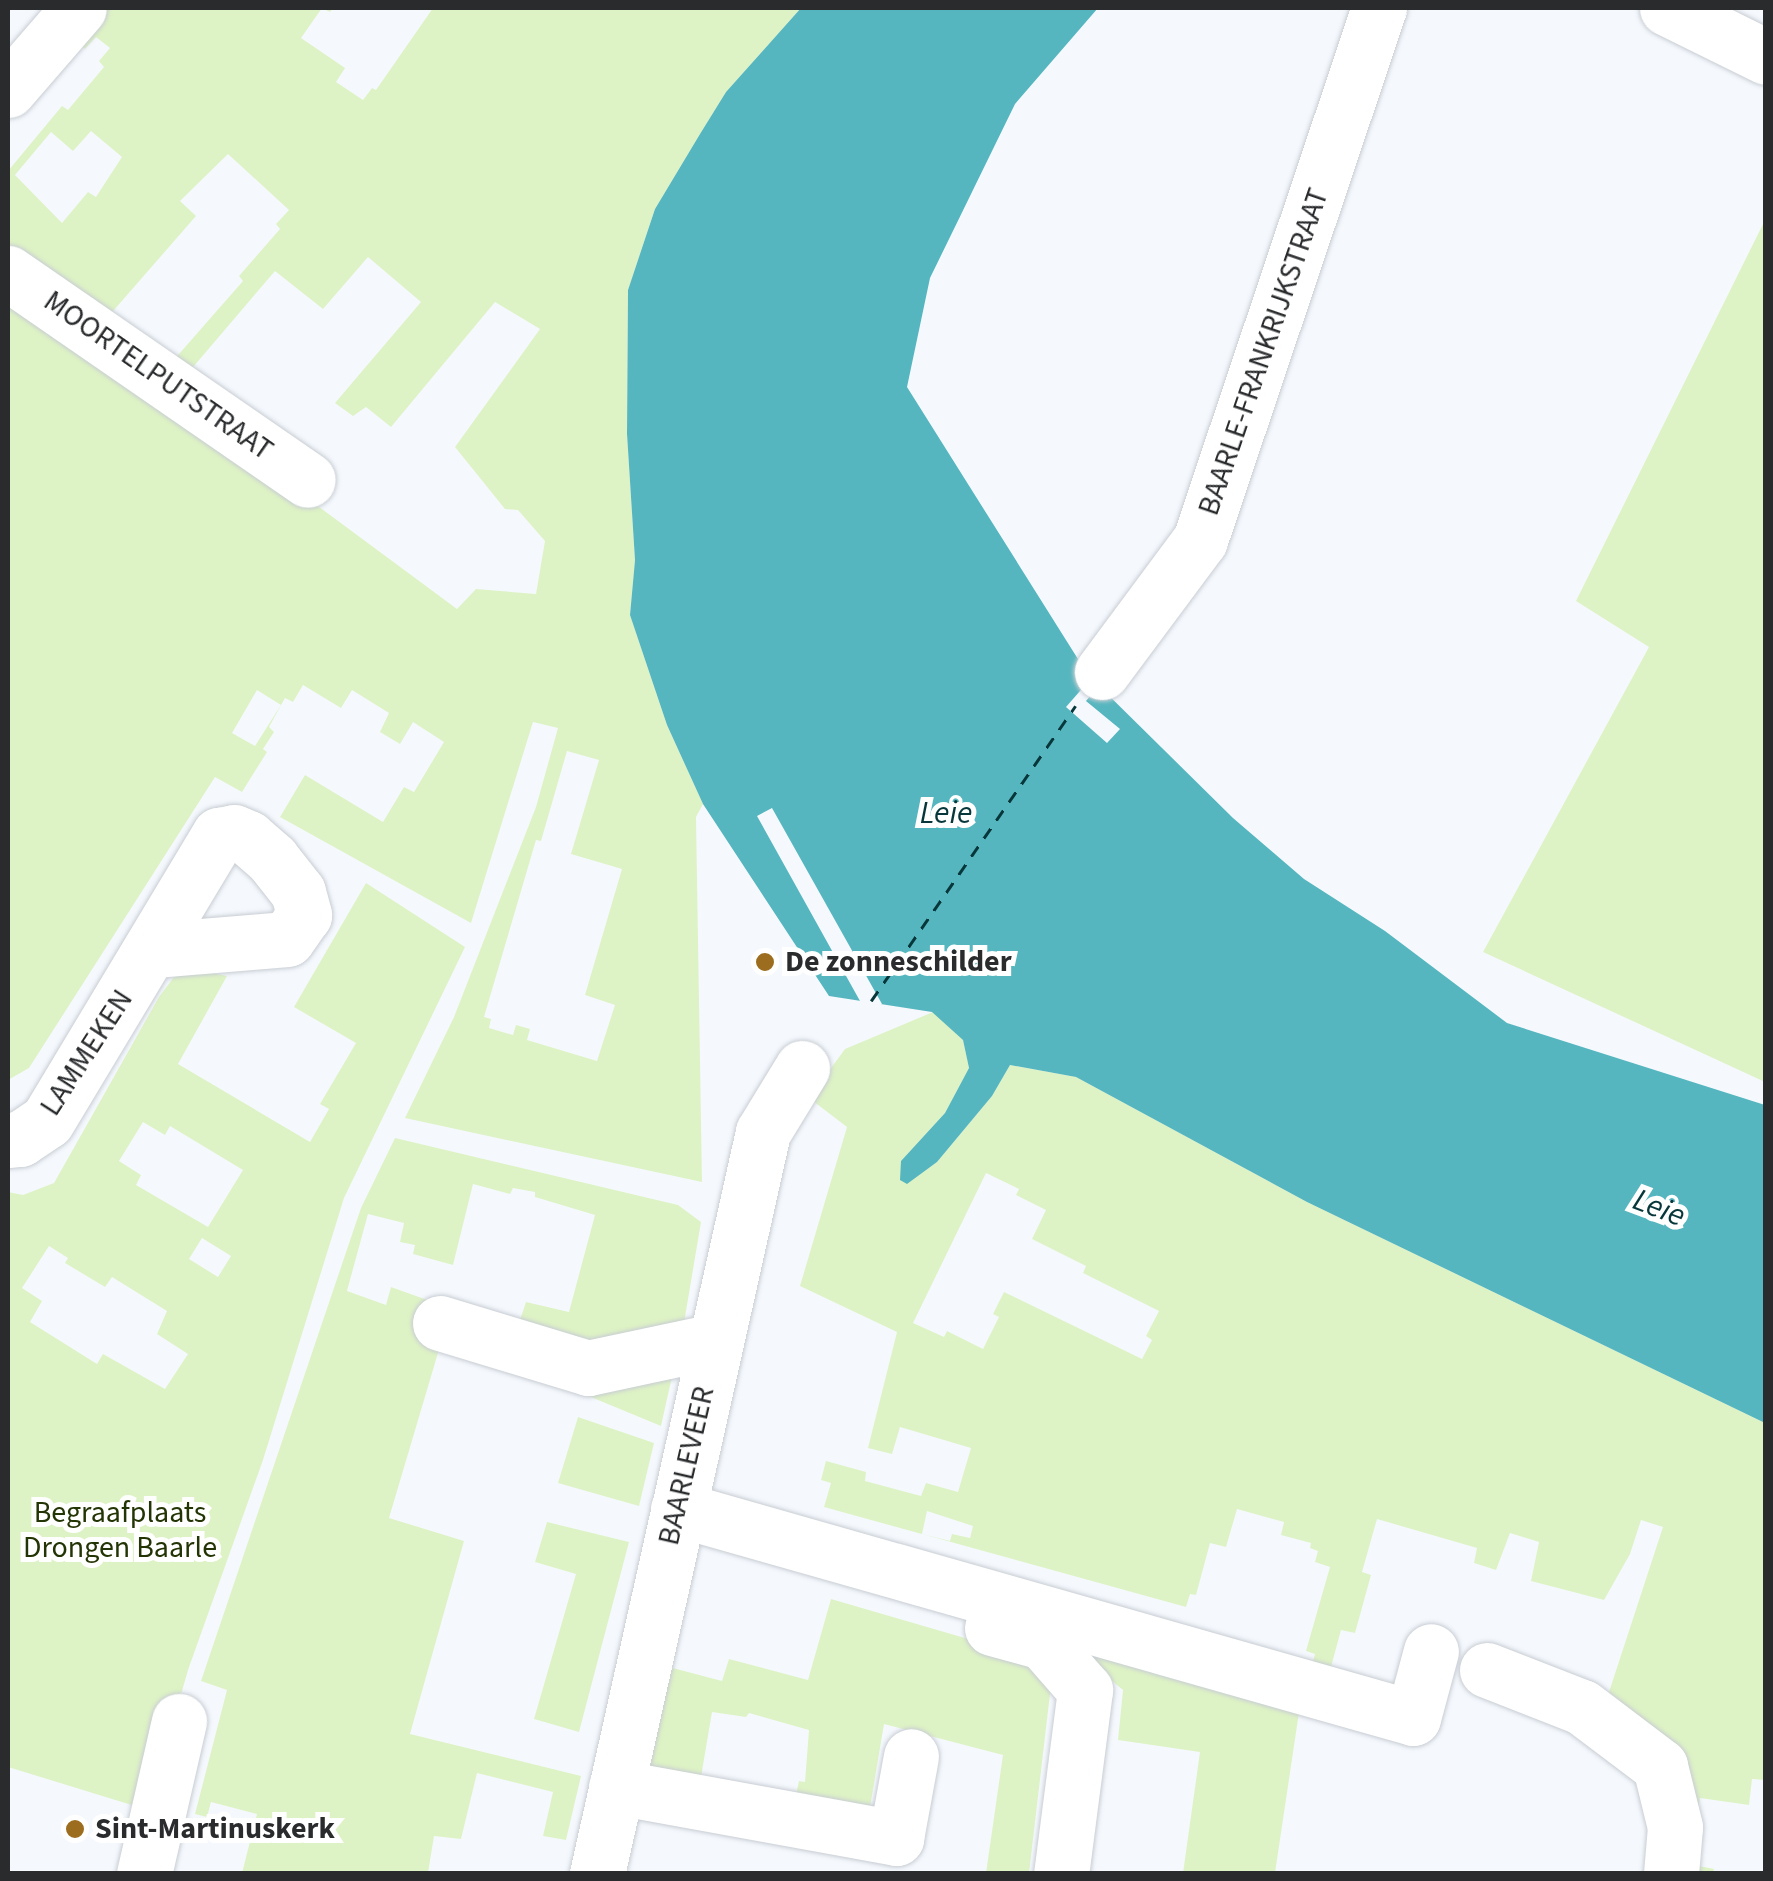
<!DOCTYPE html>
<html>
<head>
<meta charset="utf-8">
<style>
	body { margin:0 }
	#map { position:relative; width:1773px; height:1881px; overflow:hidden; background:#f5f9fe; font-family:"Source Sans 3",sans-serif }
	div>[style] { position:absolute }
	.green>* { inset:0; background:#def3c5 }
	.water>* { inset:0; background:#56b6bf }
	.pier>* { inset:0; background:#f5f9fe }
	.ferry>* { height:2.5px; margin-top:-1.25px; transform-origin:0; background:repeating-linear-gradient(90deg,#07373b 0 12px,transparent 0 22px) }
	.roads { filter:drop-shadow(0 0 2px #c8cdd3) drop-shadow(0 0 2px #c8cdd3) }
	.minor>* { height:55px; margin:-27.5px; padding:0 27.5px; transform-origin:27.5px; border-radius:27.5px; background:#fff }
	.dots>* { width:28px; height:28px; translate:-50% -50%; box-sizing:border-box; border:5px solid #fff; border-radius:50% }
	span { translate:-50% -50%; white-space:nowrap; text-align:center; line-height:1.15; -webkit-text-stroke:10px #fff; paint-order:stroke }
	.street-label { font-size:30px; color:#292b2d }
	.poi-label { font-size:30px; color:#292b2d; font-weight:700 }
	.left { translate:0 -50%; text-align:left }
	.park-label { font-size:30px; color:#243505 }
	.water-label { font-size:32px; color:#07373b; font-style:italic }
	.frame { position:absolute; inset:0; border:10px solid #292b2d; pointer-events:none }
</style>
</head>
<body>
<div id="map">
	<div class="green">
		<i style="clip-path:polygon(evenodd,102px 8px,333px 8px,330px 12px,322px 8px,301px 38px,345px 68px,336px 82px,363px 100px,372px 88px,376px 90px,433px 8px,801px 8px,726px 92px,700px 134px,655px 209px,628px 290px,627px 434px,635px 560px,630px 615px,667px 725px,703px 804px,696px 817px,702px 1182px,405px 1118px,454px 1017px,536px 807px,558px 728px,533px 722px,471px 923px,280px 817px,305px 775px,383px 822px,404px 787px,414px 792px,444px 742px,413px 722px,400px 744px,380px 732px,389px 713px,352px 690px,341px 708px,303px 685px,293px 702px,285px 698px,269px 727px,274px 732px,263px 749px,267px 752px,242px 792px,215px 777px,29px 1068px,8px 1080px,8px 305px,303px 495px,457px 609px,476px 589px,536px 594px,545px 541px,518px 510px,505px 509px,455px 447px,540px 329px,495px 302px,391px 427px,366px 407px,353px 416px,335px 403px,421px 302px,368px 257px,323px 309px,275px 271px,188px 373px,172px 362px,243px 281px,239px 276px,280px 229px,276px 224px,289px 210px,228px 154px,180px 201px,196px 216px,107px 318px,8px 249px,8px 171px,62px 106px,68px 110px,104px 67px,99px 61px,110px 48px,96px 37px,85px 49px,77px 42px,102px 8px,91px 131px,122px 157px,96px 197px,88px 192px,62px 223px,15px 175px,51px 132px,73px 151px,91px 131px,102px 8px,257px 690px,281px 705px,255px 746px,232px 733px,257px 690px,102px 8px,567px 751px,599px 760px,571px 854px,622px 869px,585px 995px,615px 1005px,597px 1061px,527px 1040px,530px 1029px,516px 1025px,513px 1035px,489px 1028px,491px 1019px,484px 1017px,536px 840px,541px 841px,567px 751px)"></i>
		<i style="clip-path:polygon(1765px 220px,1766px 1082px,1765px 1082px,1483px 952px,1649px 647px,1576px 601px)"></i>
		<i style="clip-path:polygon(evenodd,366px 883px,465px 947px,344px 1198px,263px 1460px,188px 1670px,148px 1810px,8px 1767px,8px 1192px,23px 1195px,54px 1183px,159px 997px,174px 977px,200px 970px,227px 976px,178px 1064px,310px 1142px,329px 1109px,320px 1104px,356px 1043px,294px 1007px,366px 883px,143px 1122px,165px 1135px,170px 1126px,243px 1170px,208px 1227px,136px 1185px,141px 1175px,119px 1161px,143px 1122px,366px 883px,202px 1238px,231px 1256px,218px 1277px,189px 1259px,202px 1238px,366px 883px,49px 1246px,68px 1258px,65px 1263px,105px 1287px,112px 1277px,167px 1311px,157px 1334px,188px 1354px,165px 1389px,103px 1354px,97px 1364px,30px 1322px,42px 1301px,22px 1288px,49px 1246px)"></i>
		<i style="clip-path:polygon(evenodd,933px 1012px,963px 1040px,969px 1068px,945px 1113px,901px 1161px,907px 1183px,937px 1162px,992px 1096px,1010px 1065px,1076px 1077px,1307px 1202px,1765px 1423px,1765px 1780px,1752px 1779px,1749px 1805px,1700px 1798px,1689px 1864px,1714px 1869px,1713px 1873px,1679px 1873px,1686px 1759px,1609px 1692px,1663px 1527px,1641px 1520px,1630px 1554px,1604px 1600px,1531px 1581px,1539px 1542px,1510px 1533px,1496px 1570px,1474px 1563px,1477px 1548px,1377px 1519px,1362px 1572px,1371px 1575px,1355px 1633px,1341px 1630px,1328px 1678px,1310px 1674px,1315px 1654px,1306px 1651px,1330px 1567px,1315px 1562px,1318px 1551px,1310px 1548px,1311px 1543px,1281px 1535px,1284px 1522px,1237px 1509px,1226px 1547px,1210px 1543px,1196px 1595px,1190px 1594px,1186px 1607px,824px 1507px,831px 1483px,821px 1480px,826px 1461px,866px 1472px,865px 1481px,921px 1496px,926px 1483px,958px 1492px,971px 1448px,900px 1427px,892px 1454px,868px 1448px,897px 1332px,800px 1286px,847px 1127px,809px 1098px,845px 1049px,933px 1012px,986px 1173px,1019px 1189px,1016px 1195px,1046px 1210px,1032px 1239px,1086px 1266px,1083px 1273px,1159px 1311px,1146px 1336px,1152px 1340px,1142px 1359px,1004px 1292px,993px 1314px,999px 1317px,983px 1349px,947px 1331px,944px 1337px,913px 1323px,986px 1173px,933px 1012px,927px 1511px,973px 1526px,970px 1538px,952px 1534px,950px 1541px,922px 1534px,927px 1511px)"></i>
		<i style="clip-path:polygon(evenodd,395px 1138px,678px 1205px,701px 1222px,684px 1323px,661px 1426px,443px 1336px,389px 1518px,464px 1541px,410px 1734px,581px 1776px,566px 1840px,543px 1836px,553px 1792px,477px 1773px,461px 1839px,434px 1836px,428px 1873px,242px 1873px,257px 1814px,211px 1802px,207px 1817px,195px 1814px,227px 1690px,201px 1681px,361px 1208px,395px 1138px,473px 1184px,510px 1194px,513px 1188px,535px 1192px,535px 1197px,595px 1215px,569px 1312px,526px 1302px,516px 1332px,391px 1287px,386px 1305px,347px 1291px,368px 1214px,404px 1223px,400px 1242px,415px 1245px,413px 1254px,453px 1265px,473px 1184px)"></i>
		<i style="clip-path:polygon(578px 1417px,654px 1443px,639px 1506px,558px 1483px)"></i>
		<i style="clip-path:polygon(547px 1522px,629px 1542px,579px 1732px,534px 1719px,576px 1574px,535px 1562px)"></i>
		<i style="clip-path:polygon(831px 1599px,1020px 1654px,1052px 1677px,1029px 1873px,986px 1873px,1003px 1755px,884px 1724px,869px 1813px,795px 1799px,799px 1781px,805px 1782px,809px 1730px,749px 1713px,746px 1717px,712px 1712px,700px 1783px,649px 1773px,669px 1667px,722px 1681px,729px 1659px,808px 1680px)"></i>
		<i style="clip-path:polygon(1046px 1626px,1301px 1699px,1275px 1873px,1183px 1873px,1200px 1752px,1118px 1740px,1123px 1690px)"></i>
	</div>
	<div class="water">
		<i style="clip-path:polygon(801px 8px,1098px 8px,1015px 104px,930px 278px,907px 387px,1088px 675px,1233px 818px,1304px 879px,1385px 931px,1507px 1023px,1765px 1105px,1765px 1423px,1307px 1202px,1076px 1077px,1010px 1065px,992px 1096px,937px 1162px,907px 1184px,900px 1180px,901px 1161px,945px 1113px,969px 1068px,963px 1040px,932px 1012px,829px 996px,703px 804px,667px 725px,630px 615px,635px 560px,627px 434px,628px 290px,655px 209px,700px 134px,726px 92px)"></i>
	</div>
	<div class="pier">
		<i style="clip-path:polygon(1094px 675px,1102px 682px,1086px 701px,1120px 729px,1107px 743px,1066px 707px)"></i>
		<i style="clip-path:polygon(772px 808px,882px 1004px,874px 1008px,854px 1005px,860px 1001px,757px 816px)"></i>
	</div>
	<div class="ferry">
		<i style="left:871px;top:1001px;width:359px;rotate:-55.3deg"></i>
	</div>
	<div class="roads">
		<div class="minor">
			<i style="left:1667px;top:8px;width:110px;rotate:26.3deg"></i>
			<i style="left:8px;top:90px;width:108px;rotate:-49.1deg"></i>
			<i style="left:8px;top:273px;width:364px;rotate:34.6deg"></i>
			<i style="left:1102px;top:672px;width:164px;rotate:-53.4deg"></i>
			<i style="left:1200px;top:540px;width:561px;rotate:-71.4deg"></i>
			<i style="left:8px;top:1140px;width:12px;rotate:-5deg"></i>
			<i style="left:20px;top:1139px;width:32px;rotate:-34deg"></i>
			<i style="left:47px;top:1121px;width:334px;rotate:-59deg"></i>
			<i style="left:219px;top:835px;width:15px;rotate:-11deg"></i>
			<i style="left:234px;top:832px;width:15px;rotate:23deg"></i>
			<i style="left:248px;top:838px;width:32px;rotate:41deg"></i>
			<i style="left:272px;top:859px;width:42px;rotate:51.8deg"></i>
			<i style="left:298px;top:892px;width:24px;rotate:75deg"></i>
			<i style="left:304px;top:915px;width:29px;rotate:125deg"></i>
			<i style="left:287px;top:939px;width:134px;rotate:175.3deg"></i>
			<i style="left:440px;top:1323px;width:155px;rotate:16.9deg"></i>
			<i style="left:588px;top:1368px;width:130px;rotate:-12deg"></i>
			<i style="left:678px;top:1509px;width:764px;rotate:15.87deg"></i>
			<i style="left:1413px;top:1718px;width:69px;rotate:-75deg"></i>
			<i style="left:992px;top:1628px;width:53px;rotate:15.4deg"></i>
			<i style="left:1043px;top:1642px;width:64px;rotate:48.8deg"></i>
			<i style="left:1085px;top:1690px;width:186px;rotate:97.4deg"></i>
			<i style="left:1487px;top:1670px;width:102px;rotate:21.3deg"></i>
			<i style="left:1582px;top:1707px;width:98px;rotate:37.1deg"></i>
			<i style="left:1660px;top:1766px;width:63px;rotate:76.2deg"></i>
			<i style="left:1675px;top:1827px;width:47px;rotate:94.9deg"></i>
			<i style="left:616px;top:1787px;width:285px;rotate:10.3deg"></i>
			<i style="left:896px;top:1838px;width:83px;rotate:-79.6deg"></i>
			<i style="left:144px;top:1874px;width:157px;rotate:-77.1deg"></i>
			<i style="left:597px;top:1874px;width:760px;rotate:-77.39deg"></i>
			<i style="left:763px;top:1132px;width:75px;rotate:-58.6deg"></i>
		</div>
	</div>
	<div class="dots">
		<i style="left:765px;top:962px;background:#9c6d1f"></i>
		<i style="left:75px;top:1829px;background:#9c6d1f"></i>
	</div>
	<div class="street-label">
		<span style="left:1264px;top:352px;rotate:-71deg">BAARLE-FRANKRIJKSTRAAT</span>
		<span style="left:158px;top:376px;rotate:35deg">MOORTELPUTSTRAAT</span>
		<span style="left:87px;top:1053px;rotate:-57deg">LAMMEKEN</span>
		<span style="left:687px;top:1466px;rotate:-77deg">BAARLEVEER</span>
	</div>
	<div class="poi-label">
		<span class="left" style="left:785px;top:962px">De zonneschilder</span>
		<span class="left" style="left:95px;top:1829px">Sint-Martinuskerk</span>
	</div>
	<div class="park-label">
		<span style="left:120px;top:1530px">Begraafplaats<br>Drongen Baarle</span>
	</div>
	<div class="water-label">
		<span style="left:946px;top:813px">Leie</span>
		<span style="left:1659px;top:1208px;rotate:21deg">Leie</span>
	</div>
	<div class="frame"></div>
</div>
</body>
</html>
